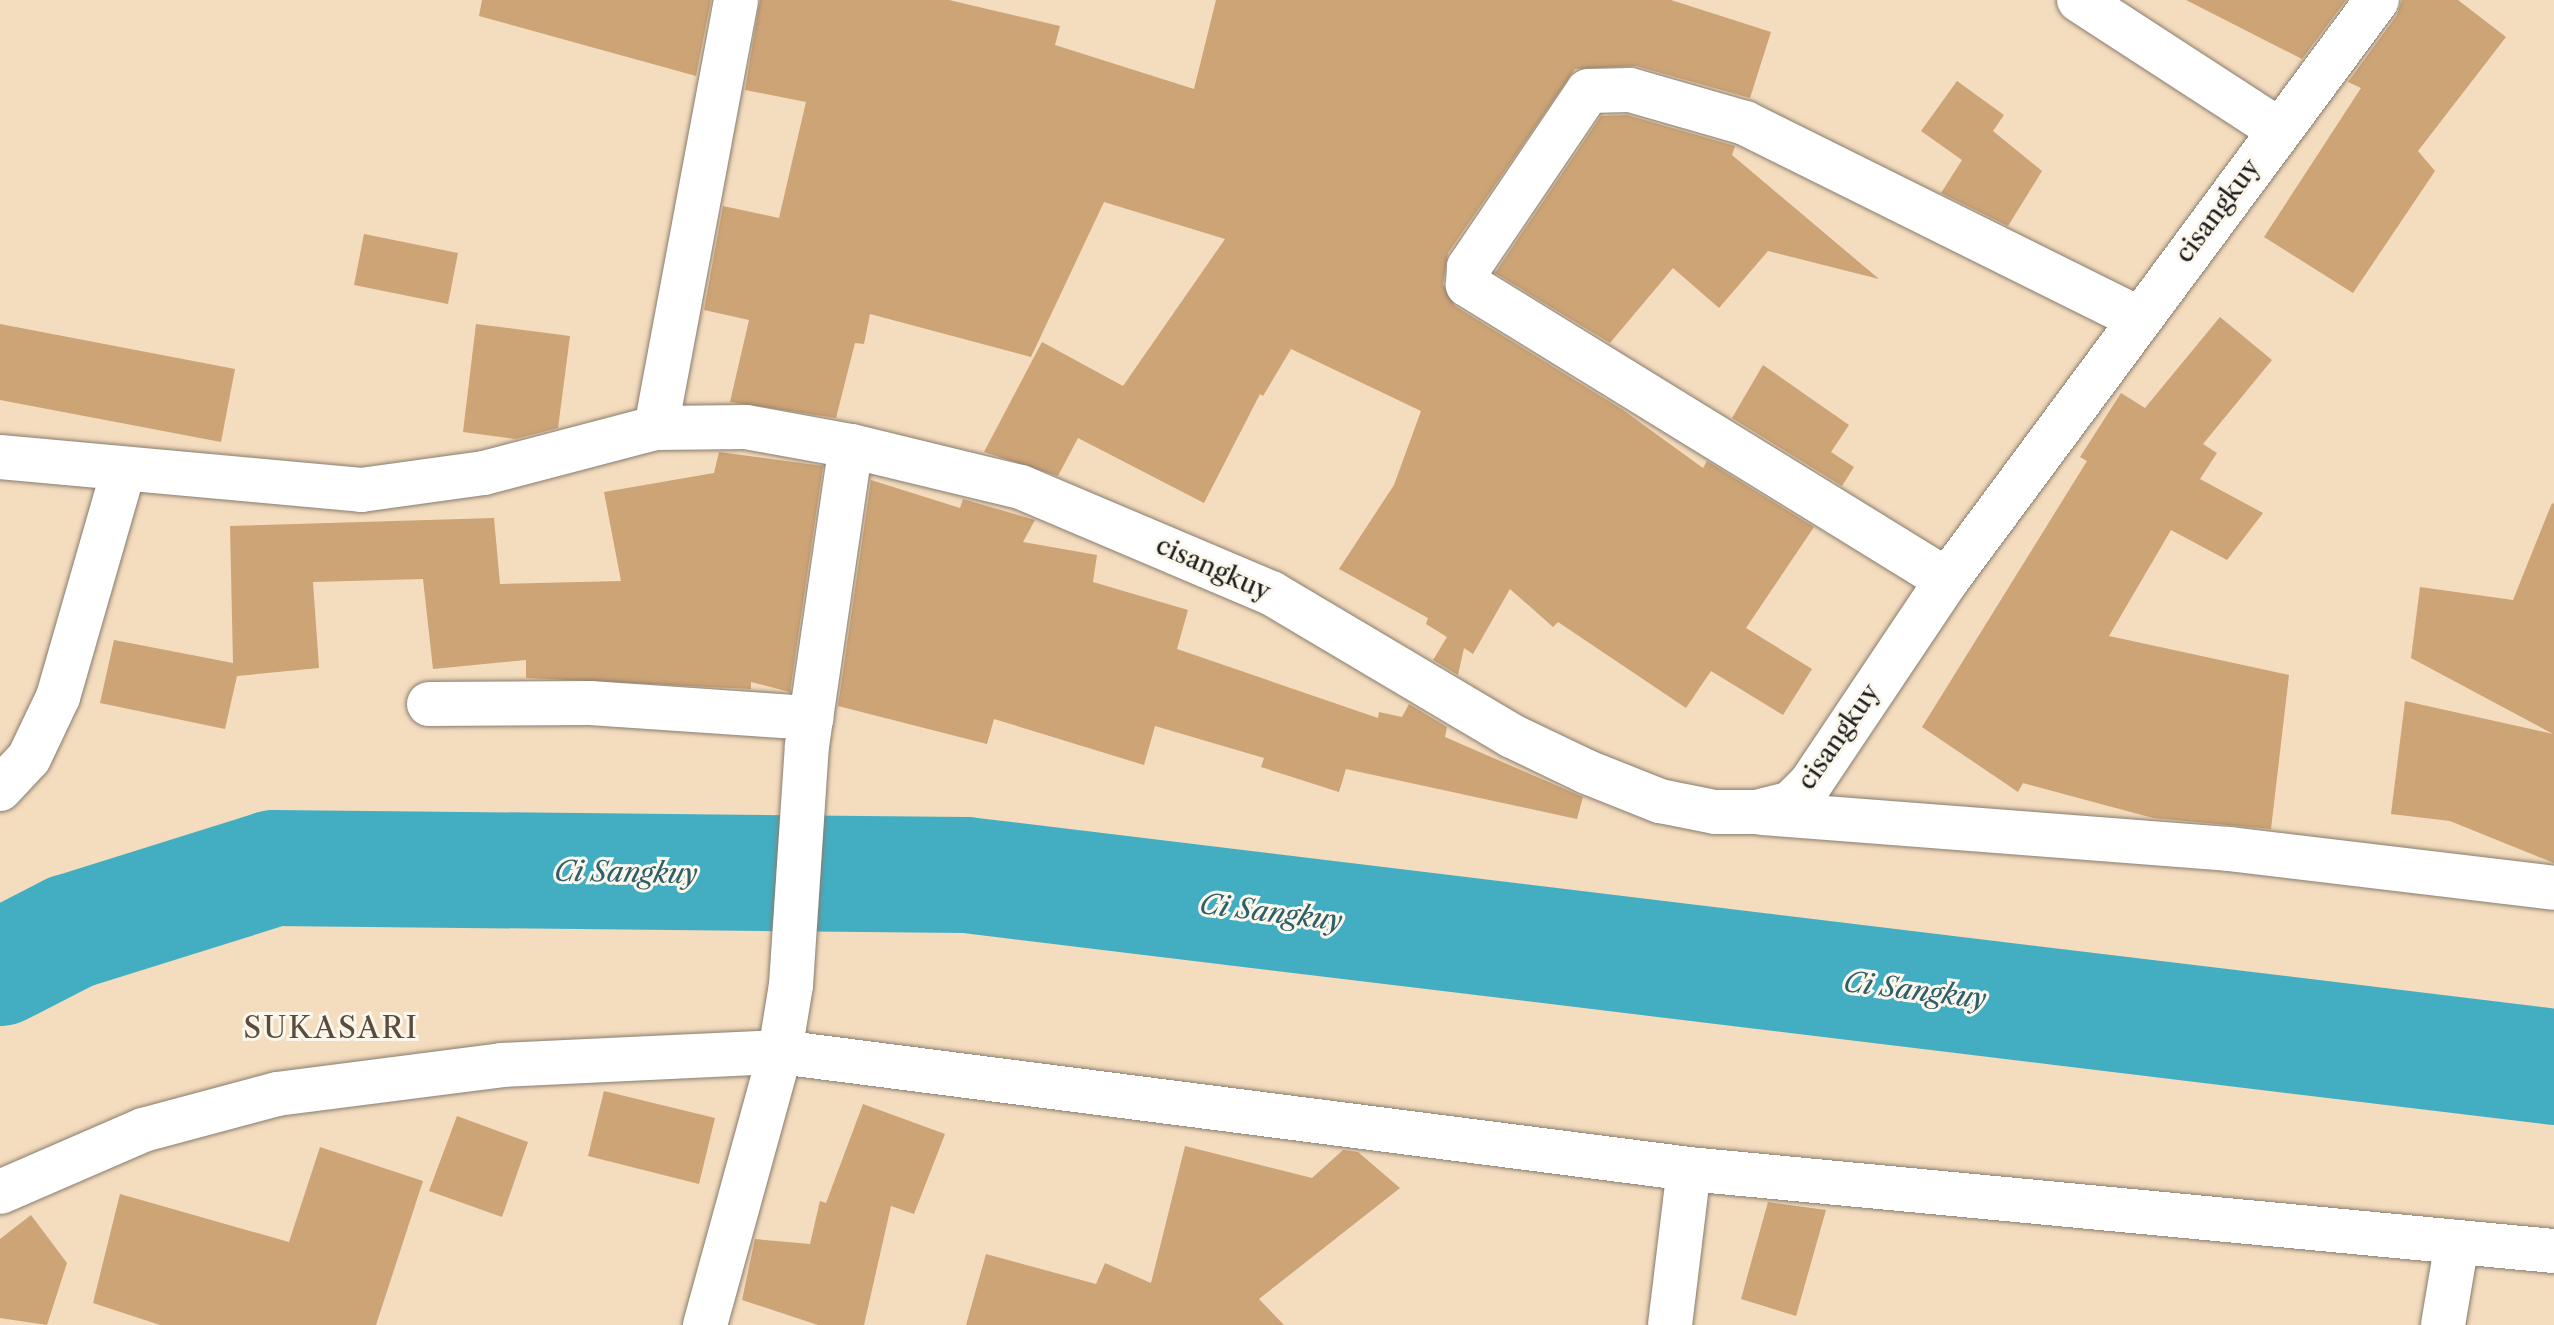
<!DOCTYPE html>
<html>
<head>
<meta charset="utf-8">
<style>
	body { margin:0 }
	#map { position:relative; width:2554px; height:1325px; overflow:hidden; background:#f4dcbe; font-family:"Libre Caslon Text",serif }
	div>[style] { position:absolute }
	.river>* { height:116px; margin:-58px; padding:0 58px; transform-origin:58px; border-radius:58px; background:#43aec2 }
	.building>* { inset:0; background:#cca476 }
	.roads { filter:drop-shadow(0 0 2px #887c6d) drop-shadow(0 0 2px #887c6d) }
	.minor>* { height:44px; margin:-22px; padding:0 22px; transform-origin:22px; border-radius:22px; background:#fff }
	span { translate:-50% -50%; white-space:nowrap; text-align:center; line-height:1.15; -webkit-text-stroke:6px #fbf7ec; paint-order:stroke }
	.street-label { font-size:26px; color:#1c1c1c }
	.water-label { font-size:28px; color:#2e5e67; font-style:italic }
	.quarter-label { font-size:30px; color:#5a4c3c; letter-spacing:2px }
</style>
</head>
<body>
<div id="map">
	<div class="river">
		<i style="left:0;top:968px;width:79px;rotate:-27.2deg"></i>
		<i style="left:70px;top:932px;width:214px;rotate:-17.4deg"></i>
		<i style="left:274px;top:868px;width:692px;rotate:0.58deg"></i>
		<i style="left:966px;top:875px;width:1600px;rotate:6.89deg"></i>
	</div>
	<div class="building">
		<i style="clip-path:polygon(482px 0,711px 0,696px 76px,479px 16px)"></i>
		<i style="clip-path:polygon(760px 0,949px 0,1060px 26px,1055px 45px,1194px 89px,1216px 0,1671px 0,1771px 32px,1750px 98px,1636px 66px,1575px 69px,1448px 253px,1443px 284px,1455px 306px,1623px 410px,1703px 468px,1707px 461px,1814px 527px,1746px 628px,1812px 669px,1783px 715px,1711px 671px,1686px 708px,1558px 622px,1553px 627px,1510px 589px,1473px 654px,1464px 648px,1458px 675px,1433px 660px,1447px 637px,1426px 624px,1428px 618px,1339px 569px,1394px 485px,1421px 411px,1291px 349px,1263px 396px,1260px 394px,1204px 503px,1078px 438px,1058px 476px,984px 452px,1042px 342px,1123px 386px,1225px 239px,1104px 202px,1031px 357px,870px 314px,864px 344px,855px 343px,836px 418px,730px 402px,749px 320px,704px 310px,723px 206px,779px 218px,806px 102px,745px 90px)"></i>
		<i style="clip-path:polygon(2186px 0,2346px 0,2302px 59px)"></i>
		<i style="clip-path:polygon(2402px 0,2458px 0,2506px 37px,2418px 151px,2435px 171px,2353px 293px,2264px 237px,2361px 88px,2348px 82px,2397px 15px)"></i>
		<i style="clip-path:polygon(1957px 81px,2004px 115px,1993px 131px,2042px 171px,2008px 226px,1941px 193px,1962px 160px,1921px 131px)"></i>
		<i style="clip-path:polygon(1627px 115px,1735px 146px,1732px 155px,1879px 279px,1768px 251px,1719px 308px,1673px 268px,1610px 343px,1495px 273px,1601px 116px)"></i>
		<i style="clip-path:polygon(364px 234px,458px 253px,448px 304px,354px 285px)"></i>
		<i style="clip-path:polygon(2220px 317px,2272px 360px,2203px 444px,2217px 453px,2200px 479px,2263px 513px,2227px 560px,2171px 530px,2109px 636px,2289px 675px,2271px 829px,2153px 818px,2023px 783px,2018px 792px,1922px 727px,2087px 461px,2080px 457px,2121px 393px,2145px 408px)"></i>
		<i style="clip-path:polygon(0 324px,235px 369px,221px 442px,0 400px)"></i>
		<i style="clip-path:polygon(476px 324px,570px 336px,558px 428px,515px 439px,463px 432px)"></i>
		<i style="clip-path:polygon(1763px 365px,1849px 425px,1831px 452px,1854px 467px,1842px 486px,1732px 418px)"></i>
		<i style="clip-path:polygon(719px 452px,823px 466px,790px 692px,751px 682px,751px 689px,526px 678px,526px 660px,433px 669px,423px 579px,313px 582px,319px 668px,237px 676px,225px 729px,100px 703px,114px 640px,233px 663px,230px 526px,494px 518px,500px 584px,621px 581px,604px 492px,714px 473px)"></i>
		<i style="clip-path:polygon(871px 480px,960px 508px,963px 499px,1035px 520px,1023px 542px,1097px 555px,1093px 582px,1188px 610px,1177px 649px,1378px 718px,1379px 712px,1402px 717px,1409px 704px,1447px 727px,1445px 737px,1583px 797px,1577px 819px,1346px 769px,1339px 792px,1261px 767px,1264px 758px,1155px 726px,1144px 765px,994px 719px,987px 744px,838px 706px)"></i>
		<i style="clip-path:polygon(2552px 503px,2554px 504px,2554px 863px,2450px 821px,2391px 814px,2405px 701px,2553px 734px,2411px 658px,2420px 587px,2513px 600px)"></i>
		<i style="clip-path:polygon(604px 1091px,715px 1118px,699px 1184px,588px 1156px)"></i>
		<i style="clip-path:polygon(863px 1104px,945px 1134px,914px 1214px,891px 1206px,864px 1325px,818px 1325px,742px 1300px,755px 1239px,810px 1244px,820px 1201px,826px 1203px)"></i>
		<i style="clip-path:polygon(457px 1116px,528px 1142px,502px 1217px,429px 1191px)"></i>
		<i style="clip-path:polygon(1185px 1146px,1312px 1178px,1343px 1150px,1358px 1152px,1400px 1188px,1259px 1299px,1284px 1325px,966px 1325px,986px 1254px,1096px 1284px,1105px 1263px,1151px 1283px)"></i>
		<i style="clip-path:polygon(320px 1147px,423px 1181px,376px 1325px,160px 1325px,93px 1303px,120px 1194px,289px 1242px)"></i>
		<i style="clip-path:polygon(1768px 1202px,1826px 1210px,1796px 1316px,1741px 1299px)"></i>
		<i style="clip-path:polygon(31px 1215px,67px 1263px,47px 1325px,0 1318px,0 1239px)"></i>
	</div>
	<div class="roads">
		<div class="minor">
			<i style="left:2079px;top:0;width:239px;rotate:33deg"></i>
			<i style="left:656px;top:428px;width:435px;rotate:-79.4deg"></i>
			<i style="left:0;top:457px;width:363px;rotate:5.2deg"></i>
			<i style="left:361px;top:490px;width:124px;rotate:-7.9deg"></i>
			<i style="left:484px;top:473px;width:178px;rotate:-14.7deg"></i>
			<i style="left:656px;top:428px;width:90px;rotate:-0.6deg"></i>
			<i style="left:746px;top:427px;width:107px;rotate:10.3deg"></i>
			<i style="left:851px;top:446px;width:175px;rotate:13.6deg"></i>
			<i style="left:1021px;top:487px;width:272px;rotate:23deg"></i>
			<i style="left:1271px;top:593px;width:280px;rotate:30.7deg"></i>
			<i style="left:1512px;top:736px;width:83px;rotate:25.6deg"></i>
			<i style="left:1587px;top:772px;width:79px;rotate:21.7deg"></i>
			<i style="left:1660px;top:801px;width:56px;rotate:11.3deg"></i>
			<i style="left:1715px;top:812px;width:41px"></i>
			<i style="left:1756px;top:812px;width:36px;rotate:-14deg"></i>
			<i style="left:1791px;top:803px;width:28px;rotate:-45deg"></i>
			<i style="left:1811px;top:783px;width:244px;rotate:-56.2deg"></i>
			<i style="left:1947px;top:580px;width:722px;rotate:-53.45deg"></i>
			<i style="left:1947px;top:580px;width:563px;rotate:-148.37deg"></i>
			<i style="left:1468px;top:285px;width:18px;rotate:-87deg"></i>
			<i style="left:1469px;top:267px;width:212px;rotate:-55.9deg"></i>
			<i style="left:1588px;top:91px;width:42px;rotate:-1.4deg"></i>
			<i style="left:1630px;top:90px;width:120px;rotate:16deg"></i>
			<i style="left:1745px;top:123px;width:439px;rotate:26.4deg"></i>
			<i style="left:429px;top:704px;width:161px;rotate:-0.4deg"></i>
			<i style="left:590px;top:703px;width:222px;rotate:3.9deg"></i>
			<i style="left:0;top:789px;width:42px;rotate:-46.9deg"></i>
			<i style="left:29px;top:758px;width:68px;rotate:-64.6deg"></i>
			<i style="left:58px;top:697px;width:237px;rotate:-73.9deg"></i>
			<i style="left:1762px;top:813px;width:468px;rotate:4.4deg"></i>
			<i style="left:2229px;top:849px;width:327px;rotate:6.8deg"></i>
			<i style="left:0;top:1192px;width:156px;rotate:-23.4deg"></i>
			<i style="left:143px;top:1130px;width:139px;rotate:-15deg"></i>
			<i style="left:277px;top:1094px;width:227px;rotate:-7.3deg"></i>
			<i style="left:502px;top:1065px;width:278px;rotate:-2.7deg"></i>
			<i style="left:780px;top:1052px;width:916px;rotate:7.33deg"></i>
			<i style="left:1689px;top:1169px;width:869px;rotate:5.42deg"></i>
			<i style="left:705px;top:1325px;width:283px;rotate:-74.6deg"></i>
			<i style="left:780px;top:1052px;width:68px;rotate:-80.7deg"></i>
			<i style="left:791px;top:985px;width:240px;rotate:-86.2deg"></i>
			<i style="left:807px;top:746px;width:303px;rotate:-81.7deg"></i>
			<i style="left:1670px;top:1325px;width:157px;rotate:-83.1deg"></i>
			<i style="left:2443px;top:1325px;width:84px;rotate:-80.4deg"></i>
		</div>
	</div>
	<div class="street-label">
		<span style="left:2218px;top:211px;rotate:-53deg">cisangkuy</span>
		<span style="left:1213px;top:569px;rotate:24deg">cisangkuy</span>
		<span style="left:1839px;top:737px;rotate:-55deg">cisangkuy</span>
	</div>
	<div class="water-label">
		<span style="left:626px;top:872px;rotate:1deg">Ci Sangkuy</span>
		<span style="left:1271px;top:912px;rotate:7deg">Ci Sangkuy</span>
		<span style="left:1915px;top:990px;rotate:7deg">Ci Sangkuy</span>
	</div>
	<div class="quarter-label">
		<span style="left:331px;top:1028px">SUKASARI</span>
	</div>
</div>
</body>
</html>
